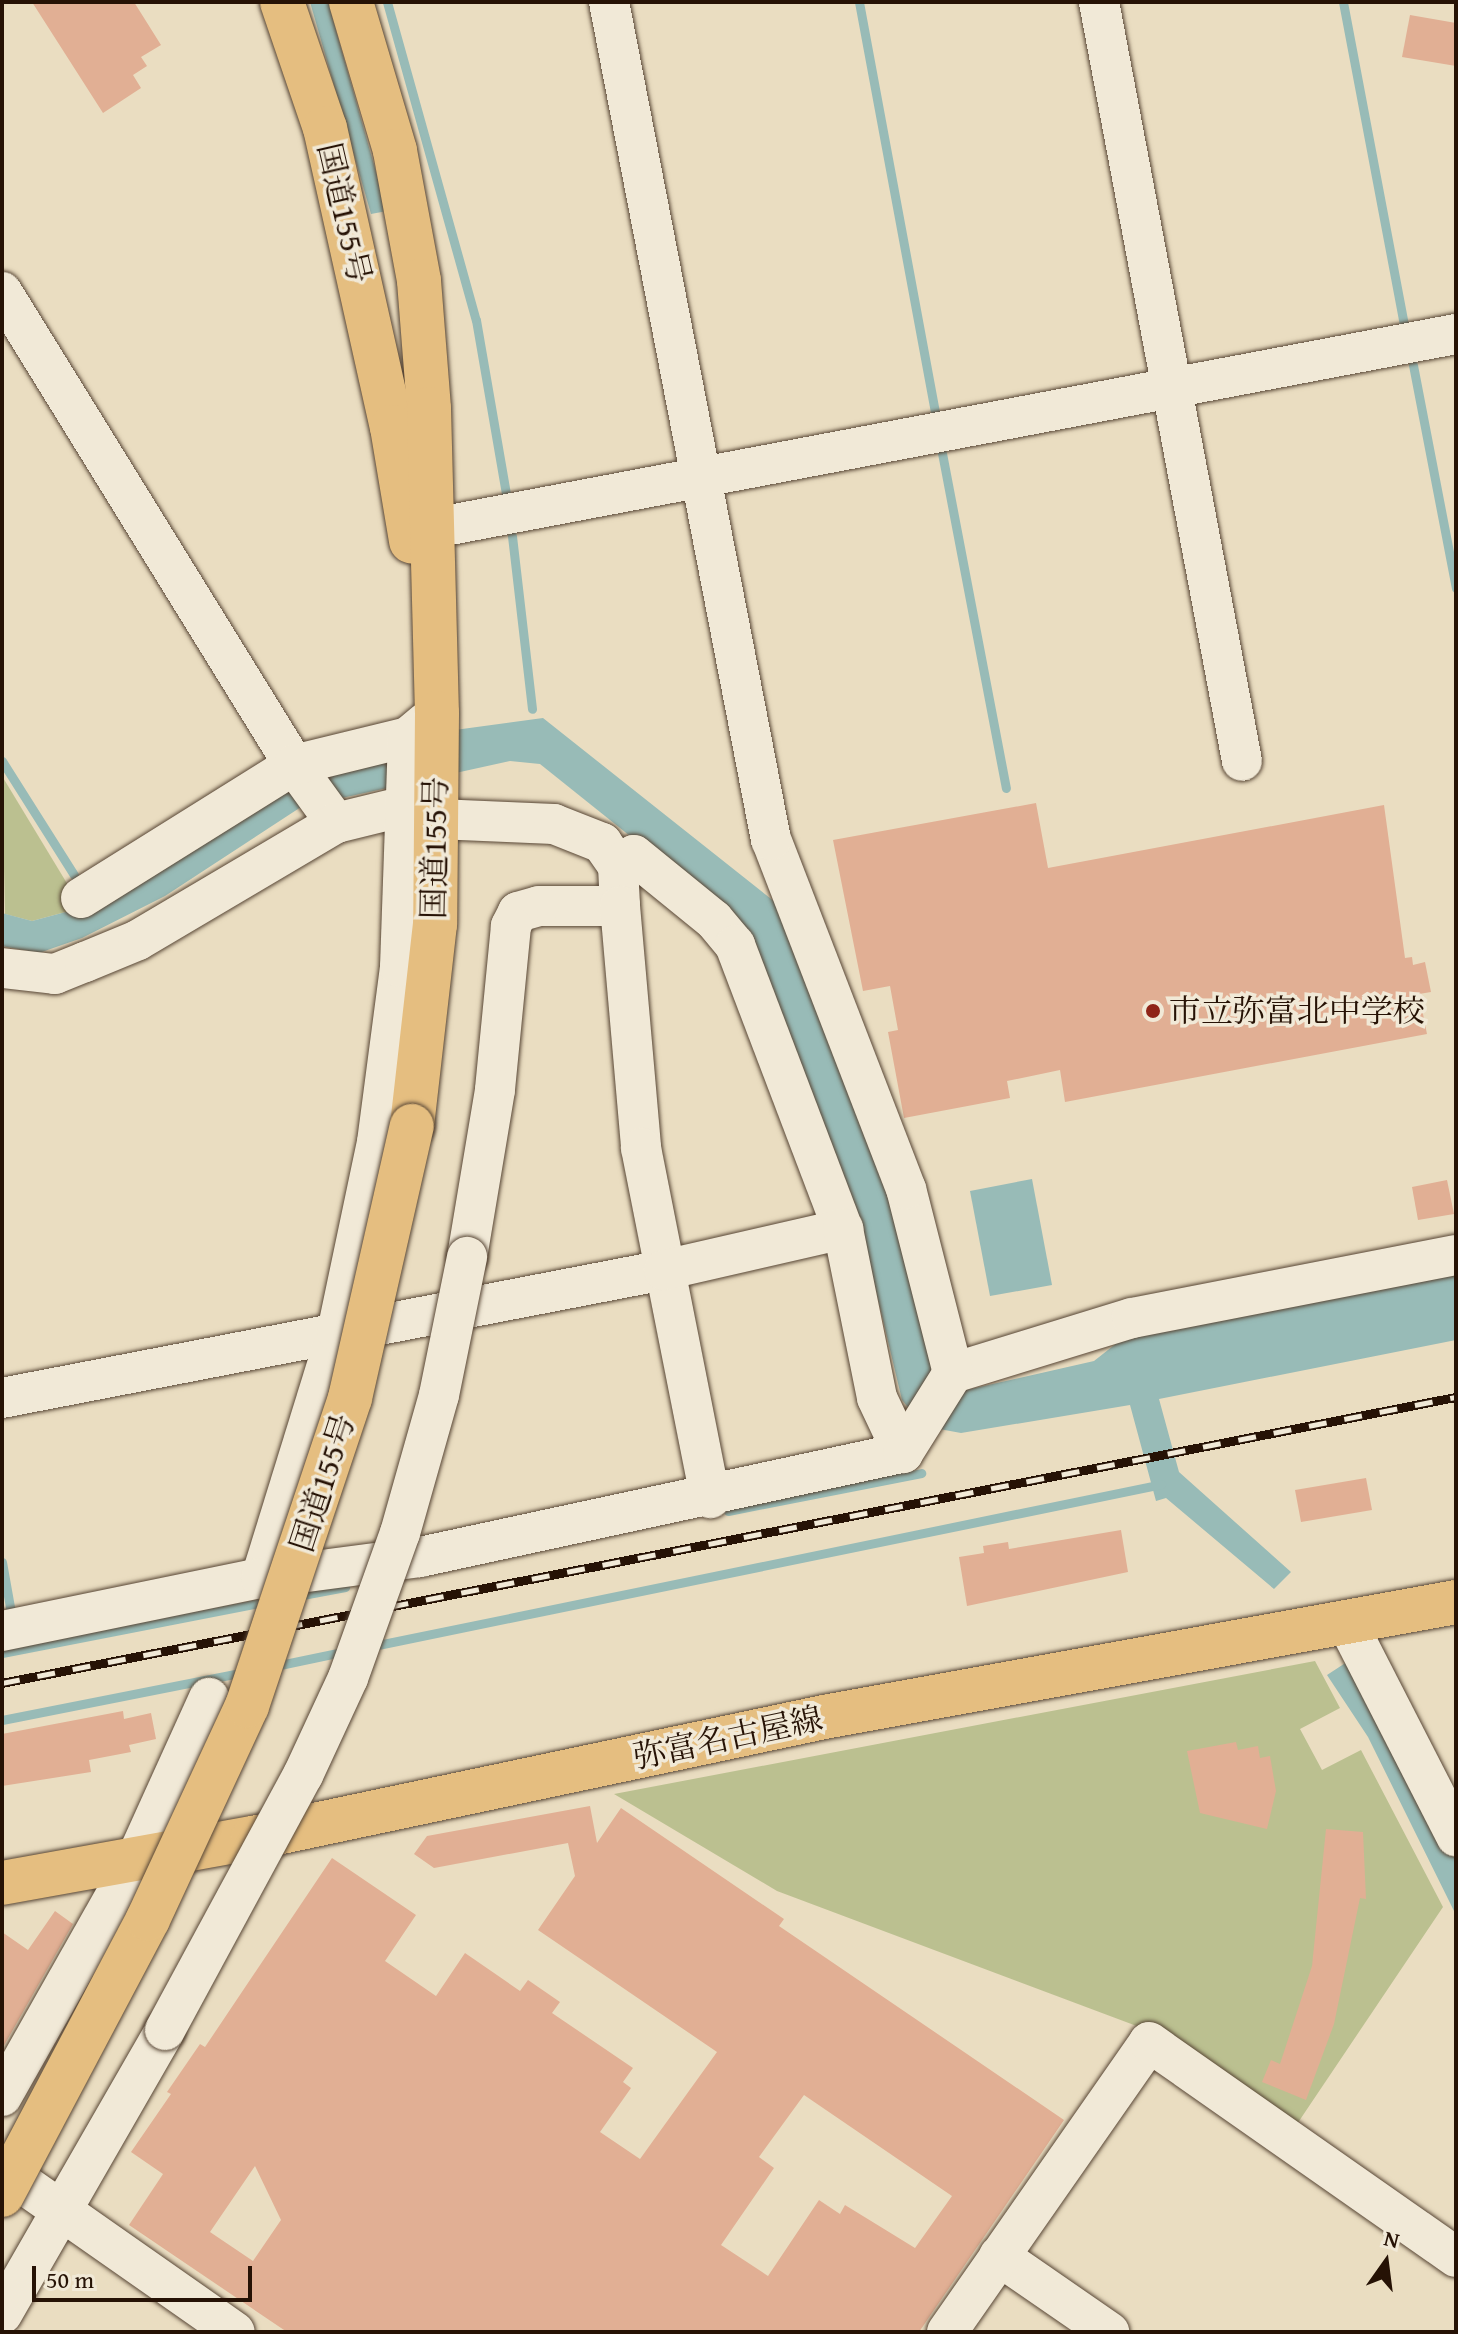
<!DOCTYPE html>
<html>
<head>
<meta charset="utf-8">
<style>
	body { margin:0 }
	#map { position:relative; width:1458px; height:2334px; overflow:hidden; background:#eaddc1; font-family:"Gentium Book Plus","Noto Serif JP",serif }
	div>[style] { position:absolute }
	.green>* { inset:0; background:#bbc090 }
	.water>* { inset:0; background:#98bbb7 }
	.stream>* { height:9px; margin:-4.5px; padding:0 4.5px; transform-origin:4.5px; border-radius:4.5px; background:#98bbb7 }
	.building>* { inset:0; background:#e1af94 }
	.roads { filter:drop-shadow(0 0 2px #574534) drop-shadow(0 0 2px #574534) }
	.minor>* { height:40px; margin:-20px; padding:0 20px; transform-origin:20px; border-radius:20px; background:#f1e9d7 }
	.major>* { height:44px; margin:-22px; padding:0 22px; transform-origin:22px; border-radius:22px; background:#e5be80 }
	.highway>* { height:44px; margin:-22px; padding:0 22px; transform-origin:22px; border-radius:22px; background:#e5be80 }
	.rail>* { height:9px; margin-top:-4.5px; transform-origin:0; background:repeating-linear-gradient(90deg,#f1e9d7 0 18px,#261205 0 36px); box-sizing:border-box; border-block:2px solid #261205 }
	.bridges { filter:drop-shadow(0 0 2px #574534) drop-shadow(0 0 2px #574534) }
	.minor-bridge>* { height:40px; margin:-20px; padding:0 20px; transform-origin:20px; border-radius:20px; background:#f1e9d7 }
	.highway-bridge>* { height:44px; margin:-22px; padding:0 22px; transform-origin:22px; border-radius:22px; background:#e5be80 }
	.dots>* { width:22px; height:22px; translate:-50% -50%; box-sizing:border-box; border:4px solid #f1e9d7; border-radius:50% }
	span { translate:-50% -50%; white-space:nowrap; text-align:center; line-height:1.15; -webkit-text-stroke:7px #f1e9d7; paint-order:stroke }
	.street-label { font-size:32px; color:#261205 }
	.poi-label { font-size:32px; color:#261205 }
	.left { translate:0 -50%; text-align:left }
	.frame { position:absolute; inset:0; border:4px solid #261205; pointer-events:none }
	.north { position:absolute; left:1346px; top:2222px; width:80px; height:80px; -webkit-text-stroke:6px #f1e9d7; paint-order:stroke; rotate:14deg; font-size:22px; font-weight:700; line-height:32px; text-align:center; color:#261205 }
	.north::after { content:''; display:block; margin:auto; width:28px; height:36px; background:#261205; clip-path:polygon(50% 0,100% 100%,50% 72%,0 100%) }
	.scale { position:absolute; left:32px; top:2266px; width:220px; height:36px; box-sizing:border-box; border:4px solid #261205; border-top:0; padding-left:10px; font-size:24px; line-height:28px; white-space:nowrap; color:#261205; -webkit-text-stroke:6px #f1e9d7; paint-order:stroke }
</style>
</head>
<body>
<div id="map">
	<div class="green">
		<i style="clip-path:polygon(2px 776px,71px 890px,73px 910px,32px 921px,5px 914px)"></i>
		<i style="clip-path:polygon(1315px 1661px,1340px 1708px,1300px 1729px,1322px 1770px,1361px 1750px,1443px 1907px,1291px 2133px,1142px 2028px,777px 1891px,614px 1794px)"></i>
	</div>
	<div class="water">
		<i style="clip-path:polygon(310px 2px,328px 2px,387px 211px,371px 214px)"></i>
		<i style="clip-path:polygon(543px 718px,785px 910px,840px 1051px,957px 1392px,1094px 1361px,1127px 1335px,1456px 1272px,1456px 1340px,1159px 1399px,1179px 1472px,1291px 1572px,1274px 1589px,1166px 1498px,1156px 1501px,1130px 1405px,961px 1433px,923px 1426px,902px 1400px,870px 1266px,750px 932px,540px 764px,510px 761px,301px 807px,165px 896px,82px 938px,39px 953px,2px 946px,2px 913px,32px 921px,73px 910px,287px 784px,440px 732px)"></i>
		<i style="clip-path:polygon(1032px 1179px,1052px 1285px,990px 1296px,970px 1191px)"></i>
		<i style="clip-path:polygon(1350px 1660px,1456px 1861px,1456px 1915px,1368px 1737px,1327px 1675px)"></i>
	</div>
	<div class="stream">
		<i style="left:387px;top:2px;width:330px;rotate:74.4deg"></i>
		<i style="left:476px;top:320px;width:176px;rotate:80.2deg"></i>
		<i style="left:859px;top:2px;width:421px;rotate:79.5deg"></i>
		<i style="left:1343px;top:2px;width:328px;rotate:79.3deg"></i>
		<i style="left:1413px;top:365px;width:227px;rotate:79.1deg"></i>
		<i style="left:942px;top:453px;width:341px;rotate:79.2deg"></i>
		<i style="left:512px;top:536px;width:174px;rotate:83.4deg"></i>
		<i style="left:2px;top:761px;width:135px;rotate:57.7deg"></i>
		<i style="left:728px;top:1511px;width:197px;rotate:-11.1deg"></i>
		<i style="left:2px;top:1562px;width:57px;rotate:79.9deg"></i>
		<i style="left:297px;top:1596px;width:49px;rotate:-10.6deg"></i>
		<i style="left:373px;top:1646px;width:805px;rotate:-11.6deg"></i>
		<i style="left:2px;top:1653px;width:273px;rotate:-11deg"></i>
		<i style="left:275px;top:1666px;width:74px;rotate:-11.8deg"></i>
		<i style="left:2px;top:1720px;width:248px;rotate:-11.2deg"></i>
	</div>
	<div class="building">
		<i style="clip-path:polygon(32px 2px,134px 2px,161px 45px,141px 57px,147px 66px,133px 75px,141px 88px,103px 113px)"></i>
		<i style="clip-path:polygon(1410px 15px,1456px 23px,1456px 66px,1402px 57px)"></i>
		<i style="clip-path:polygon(1036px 803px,1048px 868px,1384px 805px,1405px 958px,1412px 957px,1413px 965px,1425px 962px,1431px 992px,1419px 994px,1427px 1034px,1065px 1102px,1060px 1070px,1007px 1081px,1010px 1098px,904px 1118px,888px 1032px,898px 1030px,890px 986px,863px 991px,833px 840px)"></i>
		<i style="clip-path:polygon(1447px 1180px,1454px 1214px,1418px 1220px,1412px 1187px)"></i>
		<i style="clip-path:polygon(1366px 1478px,1372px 1510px,1301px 1522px,1295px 1490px)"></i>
		<i style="clip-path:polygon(1121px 1530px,1128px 1572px,967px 1606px,959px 1557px,984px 1553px,983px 1546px,1008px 1542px,1009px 1549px)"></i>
		<i style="clip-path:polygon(123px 1711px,124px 1719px,151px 1713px,156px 1739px,129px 1745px,131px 1752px,89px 1760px,91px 1772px,2px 1786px,2px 1734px)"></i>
		<i style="clip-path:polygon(1236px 1742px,1238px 1750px,1258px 1746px,1260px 1758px,1270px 1756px,1276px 1791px,1267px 1829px,1200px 1813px,1187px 1751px)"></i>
		<i style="clip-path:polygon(evenodd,590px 1806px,597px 1843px,621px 1808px,784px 1919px,779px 1926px,1064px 2120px,919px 2332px,287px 2332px,129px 2225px,163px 2174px,131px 2152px,171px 2094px,167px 2092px,200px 2044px,205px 2047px,332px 1858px,416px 1915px,385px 1961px,436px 1996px,465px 1953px,520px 1991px,528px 1980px,560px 2002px,552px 2013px,633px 2068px,623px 2082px,631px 2088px,600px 2132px,640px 2159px,717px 2052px,538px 1930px,575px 1876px,568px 1843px,434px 1868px,414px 1854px,427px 1836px,590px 1806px,804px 2095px,952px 2196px,915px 2248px,845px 2205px,840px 2214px,819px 2200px,768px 2276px,721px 2245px,774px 2168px,759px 2157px,804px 2095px,590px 1806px,255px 2166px,281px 2220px,253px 2261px,210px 2232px,255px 2166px)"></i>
		<i style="clip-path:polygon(1326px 1829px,1363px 1832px,1366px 1899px,1360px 1898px,1334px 2024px,1306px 2100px,1262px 2082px,1271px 2060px,1280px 2064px,1312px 1966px)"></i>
		<i style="clip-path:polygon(55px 1911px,73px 1924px,2px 2049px,2px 1932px,28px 1950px)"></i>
	</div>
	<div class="roads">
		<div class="minor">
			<i style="left:1099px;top:2px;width:772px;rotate:79.33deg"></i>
			<i style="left:2px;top:292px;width:556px;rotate:58.31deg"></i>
			<i style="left:294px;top:765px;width:72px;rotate:54.1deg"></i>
			<i style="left:434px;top:528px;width:1040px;rotate:-10.75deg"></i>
			<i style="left:437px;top:819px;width:117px;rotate:2.4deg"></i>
			<i style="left:554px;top:824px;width:52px;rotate:21.6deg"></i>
			<i style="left:602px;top:843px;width:28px;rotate:55deg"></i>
			<i style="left:618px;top:866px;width:40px;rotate:87.1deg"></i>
			<i style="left:620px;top:906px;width:81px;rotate:180deg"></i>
			<i style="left:539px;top:906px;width:22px;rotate:164deg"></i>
			<i style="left:518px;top:912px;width:16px;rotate:117deg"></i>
			<i style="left:511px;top:926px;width:165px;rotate:95.6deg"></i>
			<i style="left:495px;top:1090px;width:169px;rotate:99.5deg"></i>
			<i style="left:618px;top:866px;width:19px;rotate:-35deg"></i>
			<i style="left:634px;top:855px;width:103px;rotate:39.1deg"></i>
			<i style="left:714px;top:920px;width:33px;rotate:50deg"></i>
			<i style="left:735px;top:945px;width:304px;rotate:69.2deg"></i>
			<i style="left:81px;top:898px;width:251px;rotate:-32deg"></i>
			<i style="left:294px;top:765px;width:117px;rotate:-13.8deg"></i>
			<i style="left:408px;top:737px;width:23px;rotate:-40deg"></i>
			<i style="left:620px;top:906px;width:243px;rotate:85deg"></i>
			<i style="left:641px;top:1148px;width:357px;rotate:78.8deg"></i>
			<i style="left:2px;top:968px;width:53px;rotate:6.5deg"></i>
			<i style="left:55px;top:974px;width:32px;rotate:-22deg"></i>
			<i style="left:85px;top:962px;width:57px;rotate:-22.5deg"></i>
			<i style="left:138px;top:940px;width:230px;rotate:-30.6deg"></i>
			<i style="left:336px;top:823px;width:71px;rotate:-13.8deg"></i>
			<i style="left:953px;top:1373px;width:187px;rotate:-17.1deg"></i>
			<i style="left:1132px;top:1318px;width:330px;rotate:-11deg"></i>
			<i style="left:2px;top:1398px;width:674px;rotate:-10.94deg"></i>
			<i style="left:664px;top:1270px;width:184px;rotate:-12.9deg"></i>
			<i style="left:843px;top:1229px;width:172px;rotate:78.6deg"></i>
			<i style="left:877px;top:1398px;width:61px;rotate:64.7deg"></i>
			<i style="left:261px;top:1578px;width:257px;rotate:-72.8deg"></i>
			<i style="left:337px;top:1332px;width:194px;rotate:-78.1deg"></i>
			<i style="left:377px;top:1142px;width:177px;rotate:-82.5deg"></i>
			<i style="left:400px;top:967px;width:230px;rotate:-88deg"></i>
			<i style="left:1346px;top:1621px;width:242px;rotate:62.9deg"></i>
			<i style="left:2px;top:1631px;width:264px;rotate:-11.6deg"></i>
			<i style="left:261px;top:1578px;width:160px;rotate:-7.5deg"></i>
			<i style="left:420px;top:1557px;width:494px;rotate:-12.2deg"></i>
			<i style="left:903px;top:1453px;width:94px;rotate:-58deg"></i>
			<i style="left:953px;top:1373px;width:190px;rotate:-104.3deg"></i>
			<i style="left:906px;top:1189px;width:374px;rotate:-111.1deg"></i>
			<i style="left:771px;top:840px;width:854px;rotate:-100.94deg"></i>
			<i style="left:2px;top:2096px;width:272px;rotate:-60.5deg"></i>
			<i style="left:136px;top:1859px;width:177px;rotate:-65.6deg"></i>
			<i style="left:2px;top:2169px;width:284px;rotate:35deg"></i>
			<i style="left:999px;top:2256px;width:134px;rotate:34.6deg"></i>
			<i style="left:2px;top:2314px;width:327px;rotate:-60.1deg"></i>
			<i style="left:947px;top:2332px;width:353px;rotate:-55.1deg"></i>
			<i style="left:1149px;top:2042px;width:375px;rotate:35deg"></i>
		</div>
		<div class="major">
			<i style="left:2px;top:1883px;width:255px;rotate:-10.2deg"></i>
			<i style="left:253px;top:1838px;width:584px;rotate:-11.96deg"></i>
			<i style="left:824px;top:1717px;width:642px;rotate:-10.31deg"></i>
		</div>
		<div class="highway">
			<i style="left:282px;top:2px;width:133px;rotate:71.2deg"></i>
			<i style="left:325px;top:128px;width:306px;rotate:77.4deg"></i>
			<i style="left:392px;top:427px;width:116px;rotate:80.5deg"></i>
			<i style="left:351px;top:2px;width:155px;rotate:73.5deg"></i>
			<i style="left:395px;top:151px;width:132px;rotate:79.5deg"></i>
			<i style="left:419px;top:281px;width:128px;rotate:85.5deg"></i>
			<i style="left:429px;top:409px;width:304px;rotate:88.5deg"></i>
			<i style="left:437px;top:713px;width:211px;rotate:90.5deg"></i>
			<i style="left:435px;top:924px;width:203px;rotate:96.5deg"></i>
		</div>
	</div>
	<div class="rail">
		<i style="left:2px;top:1683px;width:1482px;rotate:-11.13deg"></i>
	</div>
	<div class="bridges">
		<div class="minor-bridge">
			<i style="left:165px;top:2030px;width:290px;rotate:-61.6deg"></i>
			<i style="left:303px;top:1775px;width:107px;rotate:-65.1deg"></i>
			<i style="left:348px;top:1678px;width:154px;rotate:-70.3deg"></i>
			<i style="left:400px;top:1533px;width:143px;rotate:-74.2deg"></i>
			<i style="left:439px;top:1395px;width:141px;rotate:-78.5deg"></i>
		</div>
		<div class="highway-bridge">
			<i style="left:2px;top:2195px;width:312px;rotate:-62.1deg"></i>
			<i style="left:148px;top:1919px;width:235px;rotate:-65.1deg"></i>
			<i style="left:247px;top:1706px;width:325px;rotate:-71.5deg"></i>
			<i style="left:350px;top:1398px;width:279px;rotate:-77.2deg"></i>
		</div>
	</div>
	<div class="dots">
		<i style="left:1153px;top:1011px;background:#8f2418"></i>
	</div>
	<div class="street-label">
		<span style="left:344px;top:213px;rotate:77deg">国道155号</span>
		<span style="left:435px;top:848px;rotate:-89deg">国道155号</span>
		<span style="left:323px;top:1483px;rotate:-72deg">国道155号</span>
		<span style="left:728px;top:1738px;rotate:-12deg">弥富名古屋線</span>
	</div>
	<div class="poi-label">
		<span class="left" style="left:1169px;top:1011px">市立弥富北中学校</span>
	</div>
	<div class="frame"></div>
	<div class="north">N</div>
	<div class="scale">50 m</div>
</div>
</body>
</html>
